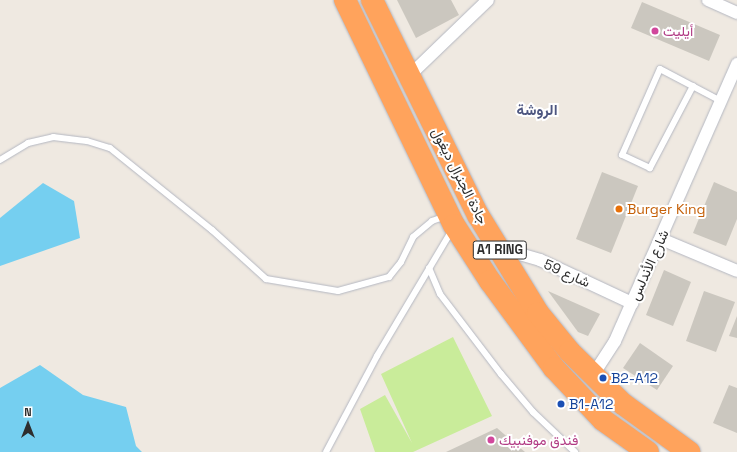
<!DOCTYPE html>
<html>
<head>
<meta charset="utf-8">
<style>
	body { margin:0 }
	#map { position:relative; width:737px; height:452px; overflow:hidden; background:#efe9e1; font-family:"Space Grotesk",Vazirmatn,sans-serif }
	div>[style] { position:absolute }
	.pitch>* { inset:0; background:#c9ec9a }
	.water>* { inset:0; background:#75cff0 }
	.building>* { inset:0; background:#cbc7bf }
	.roads { filter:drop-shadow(0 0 1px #b4b7c1) drop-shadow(0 0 1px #b4b7c1) }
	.lane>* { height:6px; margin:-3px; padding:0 3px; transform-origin:3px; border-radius:3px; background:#fff }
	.street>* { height:12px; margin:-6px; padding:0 6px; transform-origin:6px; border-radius:6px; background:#fff }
	.highway>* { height:22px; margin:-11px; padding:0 11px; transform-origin:11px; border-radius:11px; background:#ffa35c }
	.dots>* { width:11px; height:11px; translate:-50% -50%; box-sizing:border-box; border:2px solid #fff; border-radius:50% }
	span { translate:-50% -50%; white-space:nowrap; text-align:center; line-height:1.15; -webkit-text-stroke:4px #fff; paint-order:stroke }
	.shield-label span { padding:1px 3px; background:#fff; border:1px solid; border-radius:3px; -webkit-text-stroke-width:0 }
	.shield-label { font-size:13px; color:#2e2e2e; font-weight:700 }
	.hotel-label { font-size:14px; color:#b23c85 }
	.left { translate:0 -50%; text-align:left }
	.street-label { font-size:14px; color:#2e2e2e }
	.food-label { font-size:14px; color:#c56008 }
	.transit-label { font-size:14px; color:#164399 }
	.neighbourhood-label { font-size:15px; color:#4d5680; font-weight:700 }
	.north { position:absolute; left:8px; top:404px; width:40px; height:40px; -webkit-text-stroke:3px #fff; paint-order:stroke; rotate:0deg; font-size:11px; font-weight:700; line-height:16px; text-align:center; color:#2e2e2e }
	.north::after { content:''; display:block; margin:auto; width:14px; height:18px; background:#2e2e2e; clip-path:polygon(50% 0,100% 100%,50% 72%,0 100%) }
</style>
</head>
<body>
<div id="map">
	<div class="pitch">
		<i style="clip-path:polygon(453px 337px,492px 416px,413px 452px,375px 452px,360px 409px,385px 395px,412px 443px,381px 374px)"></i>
	</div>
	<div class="water">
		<i style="clip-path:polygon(43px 183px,74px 201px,80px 238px,0 266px,0 218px)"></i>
		<i style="clip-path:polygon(40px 365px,83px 395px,126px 407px,136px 446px,142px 452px,0 452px,0 388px)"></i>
	</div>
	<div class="building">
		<i style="clip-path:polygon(397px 0,451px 0,459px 15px,416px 38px)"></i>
		<i style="clip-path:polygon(642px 2px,720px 35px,709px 61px,631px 28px)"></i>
		<i style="clip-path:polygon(602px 172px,638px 186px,611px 253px,576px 239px)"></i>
		<i style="clip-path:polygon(714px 182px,737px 192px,737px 219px,726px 246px,693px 233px)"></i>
		<i style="clip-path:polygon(664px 270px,691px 282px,673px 326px,646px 315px)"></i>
		<i style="clip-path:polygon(548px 291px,600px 314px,588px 336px,578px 332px)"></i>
		<i style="clip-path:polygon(704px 291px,735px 302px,716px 352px,686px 341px)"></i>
		<i style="clip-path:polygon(737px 316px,737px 338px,729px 336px)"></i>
		<i style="clip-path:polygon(640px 343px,673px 366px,657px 390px,623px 368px)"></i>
		<i style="clip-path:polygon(729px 385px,737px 388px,737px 433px,713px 423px)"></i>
		<i style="clip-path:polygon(497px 428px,525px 452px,446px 452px)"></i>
	</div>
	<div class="roads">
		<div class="lane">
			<i style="left:693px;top:86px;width:93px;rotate:117.7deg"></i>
			<i style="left:650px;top:168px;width:31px;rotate:-155deg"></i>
			<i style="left:622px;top:155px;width:94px;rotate:-66.2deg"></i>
			<i style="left:660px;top:69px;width:69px;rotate:27.7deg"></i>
			<i style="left:0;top:160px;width:33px;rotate:-31deg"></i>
			<i style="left:28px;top:143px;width:26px;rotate:-13deg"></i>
			<i style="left:53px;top:137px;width:34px;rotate:7deg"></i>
			<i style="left:87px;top:141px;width:24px;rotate:17deg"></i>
			<i style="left:110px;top:148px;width:131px;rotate:38.8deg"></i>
			<i style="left:212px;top:230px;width:73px;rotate:42.2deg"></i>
			<i style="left:266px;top:279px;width:73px;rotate:9.5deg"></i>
			<i style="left:338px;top:291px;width:53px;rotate:-15.4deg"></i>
			<i style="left:389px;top:277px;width:19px;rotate:-51deg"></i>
			<i style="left:401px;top:262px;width:28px;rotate:-64deg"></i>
			<i style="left:413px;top:237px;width:25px;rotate:-40deg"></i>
			<i style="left:432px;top:221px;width:15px;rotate:-20deg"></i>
			<i style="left:429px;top:268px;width:28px;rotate:67deg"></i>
			<i style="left:440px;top:294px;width:101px;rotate:52.7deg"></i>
			<i style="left:501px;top:374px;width:50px;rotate:49.9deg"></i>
			<i style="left:533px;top:412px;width:58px;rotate:43.6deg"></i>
			<i style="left:326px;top:452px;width:109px;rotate:-62deg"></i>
			<i style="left:377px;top:356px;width:147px;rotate:-59.2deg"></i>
		</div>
		<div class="street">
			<i style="left:708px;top:0;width:32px;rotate:24deg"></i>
			<i style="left:410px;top:75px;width:108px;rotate:-43.9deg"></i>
			<i style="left:661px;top:239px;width:82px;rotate:22.8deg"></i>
			<i style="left:499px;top:248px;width:43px;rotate:16.3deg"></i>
			<i style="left:540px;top:260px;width:102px;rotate:25.1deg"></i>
			<i style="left:593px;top:375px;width:40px;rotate:-57.1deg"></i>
			<i style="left:615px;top:341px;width:303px;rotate:-66.2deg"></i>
		</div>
		<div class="highway">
			<i style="left:345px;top:0;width:250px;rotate:64.2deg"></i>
			<i style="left:454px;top:225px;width:67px;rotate:57.3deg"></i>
			<i style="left:490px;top:281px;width:108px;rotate:53.7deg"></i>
			<i style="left:554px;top:368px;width:71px;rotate:46.7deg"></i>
			<i style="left:603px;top:420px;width:55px;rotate:35.4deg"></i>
			<i style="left:372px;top:0;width:240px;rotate:63.8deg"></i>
			<i style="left:478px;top:215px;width:115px;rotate:58.5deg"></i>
			<i style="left:538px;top:313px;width:50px;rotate:50.6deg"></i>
			<i style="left:570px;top:352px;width:74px;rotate:44.5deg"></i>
			<i style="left:623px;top:404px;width:82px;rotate:36deg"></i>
		</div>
	</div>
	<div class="dots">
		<i style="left:655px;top:31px;background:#d1479c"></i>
		<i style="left:619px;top:209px;background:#e8710a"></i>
		<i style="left:603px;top:378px;background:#1a4fb4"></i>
		<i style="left:561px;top:404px;background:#1a4fb4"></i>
		<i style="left:491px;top:440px;background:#d1479c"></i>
	</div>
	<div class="shield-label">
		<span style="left:500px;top:250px">A1 RING</span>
	</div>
	<div class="hotel-label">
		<span class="left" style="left:663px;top:31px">أيليت</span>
		<span class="left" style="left:499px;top:440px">فندق موفنبيك</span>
	</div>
	<div class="street-label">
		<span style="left:460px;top:176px;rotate:63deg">جادة الجنرال ديغول</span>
		<span style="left:649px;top:265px;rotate:-66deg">شارع الأندلس</span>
		<span style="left:567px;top:273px;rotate:24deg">شارع 59</span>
	</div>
	<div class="food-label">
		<span class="left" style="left:627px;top:209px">Burger King</span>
	</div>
	<div class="transit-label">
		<span class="left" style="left:611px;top:378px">B2-A12</span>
		<span class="left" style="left:569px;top:404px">B1-A12</span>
	</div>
	<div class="neighbourhood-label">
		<span style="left:537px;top:110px">الروشة</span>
	</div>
	<div class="north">N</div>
</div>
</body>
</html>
